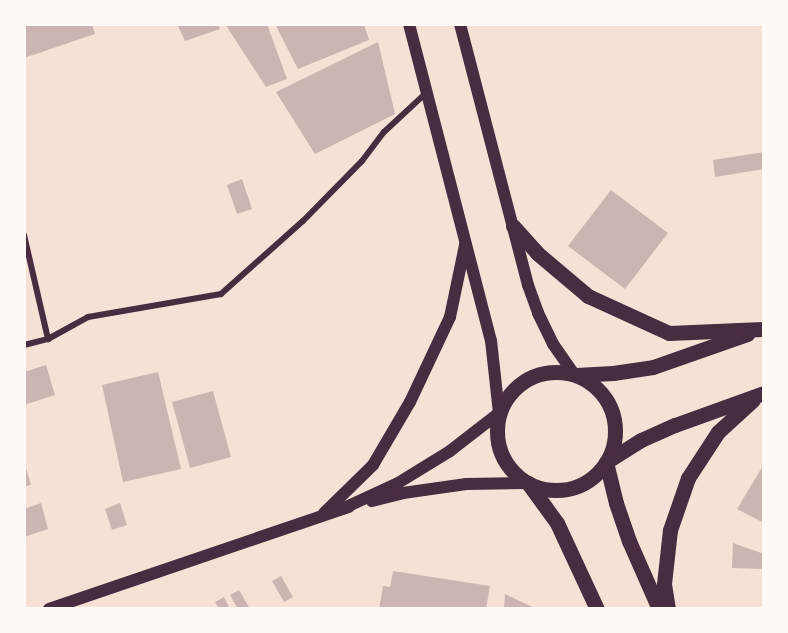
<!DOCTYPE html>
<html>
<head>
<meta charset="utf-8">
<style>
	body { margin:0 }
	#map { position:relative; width:788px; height:633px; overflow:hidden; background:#f7e1d7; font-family:Overpass,sans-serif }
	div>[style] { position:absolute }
	.building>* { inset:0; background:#ccb4b1 }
	.minor>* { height:6px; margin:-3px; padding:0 3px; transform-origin:3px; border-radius:3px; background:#4a2c40 }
	.secondary>* { height:12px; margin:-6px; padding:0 6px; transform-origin:6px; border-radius:6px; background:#4a2c40 }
	.primary>* { height:15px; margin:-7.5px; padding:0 7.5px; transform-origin:7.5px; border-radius:7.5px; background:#4a2c40 }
	.primary>.ring { margin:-7.5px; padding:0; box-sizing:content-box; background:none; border:15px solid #4a2c40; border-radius:50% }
	span { translate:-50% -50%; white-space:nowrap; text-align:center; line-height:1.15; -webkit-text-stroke:4.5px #fffaf5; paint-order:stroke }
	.frame { position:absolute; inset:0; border:26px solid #fffaf5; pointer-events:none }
</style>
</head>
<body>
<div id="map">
	<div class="building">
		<i style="clip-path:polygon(24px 24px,92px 24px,95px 34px,24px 58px)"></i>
		<i style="clip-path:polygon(177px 24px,218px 24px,220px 29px,185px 41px)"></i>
		<i style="clip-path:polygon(225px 24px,267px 24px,287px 79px,266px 87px)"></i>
		<i style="clip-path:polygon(275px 24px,364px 24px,369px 40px,298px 69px)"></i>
		<i style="clip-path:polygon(378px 42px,395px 114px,315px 154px,276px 92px)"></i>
		<i style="clip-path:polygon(764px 152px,764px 169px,715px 177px,713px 160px)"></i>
		<i style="clip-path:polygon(242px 179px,252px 209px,237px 214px,227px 185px)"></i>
		<i style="clip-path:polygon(611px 190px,668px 233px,625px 289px,568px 246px)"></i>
		<i style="clip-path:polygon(46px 365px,55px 395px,24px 405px,24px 372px)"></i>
		<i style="clip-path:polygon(158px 372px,181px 469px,123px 482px,102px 385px)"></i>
		<i style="clip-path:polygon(213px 391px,231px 457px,190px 468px,172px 402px)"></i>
		<i style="clip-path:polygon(24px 461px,31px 485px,24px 487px)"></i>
		<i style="clip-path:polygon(764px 464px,764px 523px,737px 509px)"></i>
		<i style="clip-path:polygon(41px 503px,48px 529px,24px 537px,24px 509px)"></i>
		<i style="clip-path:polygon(120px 503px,127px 525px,112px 530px,105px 509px)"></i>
		<i style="clip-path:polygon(733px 543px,764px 554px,764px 569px,732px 568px)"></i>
		<i style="clip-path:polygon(393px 571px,490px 586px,486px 609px,379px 609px,383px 586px,390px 587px)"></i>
		<i style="clip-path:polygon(281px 576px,293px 597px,284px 602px,272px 581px)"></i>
		<i style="clip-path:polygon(239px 590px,250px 609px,238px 609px,230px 595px)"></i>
		<i style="clip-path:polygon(505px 594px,537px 609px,504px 609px)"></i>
		<i style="clip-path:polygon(224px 597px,230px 609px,219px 609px,215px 602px)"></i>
	</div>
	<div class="minor">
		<i style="left:24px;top:235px;width:107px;rotate:77deg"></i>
		<i style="left:24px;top:345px;width:25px;rotate:-14deg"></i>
		<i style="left:48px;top:339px;width:46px;rotate:-28.8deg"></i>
		<i style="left:88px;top:317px;width:135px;rotate:-9.8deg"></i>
		<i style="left:221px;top:294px;width:110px;rotate:-41.7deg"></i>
		<i style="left:303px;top:221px;width:84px;rotate:-45.5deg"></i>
		<i style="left:362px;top:161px;width:36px;rotate:-53deg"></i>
		<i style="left:384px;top:132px;width:59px;rotate:-42.9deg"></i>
	</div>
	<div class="secondary">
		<i style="left:460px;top:24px;width:270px;rotate:75.4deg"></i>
		<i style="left:528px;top:285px;width:30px;rotate:70deg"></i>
		<i style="left:538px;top:313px;width:34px;rotate:64deg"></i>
		<i style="left:553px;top:344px;width:38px;rotate:55deg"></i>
		<i style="left:372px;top:501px;width:32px;rotate:-14deg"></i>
		<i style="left:403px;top:493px;width:64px;rotate:-8.1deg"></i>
		<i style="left:466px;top:484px;width:62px;rotate:-0.9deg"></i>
		<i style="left:342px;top:509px;width:62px;rotate:-24.9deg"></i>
		<i style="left:398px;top:483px;width:61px;rotate:-31.6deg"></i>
		<i style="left:450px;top:451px;width:62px;rotate:-37.8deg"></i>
		<i style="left:499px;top:413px;width:72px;rotate:-96.3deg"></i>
		<i style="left:491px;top:341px;width:327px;rotate:-104.5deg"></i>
		<i style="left:324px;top:513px;width:69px;rotate:-44.4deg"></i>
		<i style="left:373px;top:465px;width:73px;rotate:-59.6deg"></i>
		<i style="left:410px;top:402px;width:94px;rotate:-64.8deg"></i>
		<i style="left:450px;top:317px;width:74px;rotate:-78.2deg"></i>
		<i style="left:49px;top:609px;width:317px;rotate:-18.8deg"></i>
	</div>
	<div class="primary">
		<i style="left:513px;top:226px;width:36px;rotate:48deg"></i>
		<i style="left:537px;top:253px;width:67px;rotate:40.1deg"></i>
		<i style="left:588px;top:296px;width:89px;rotate:24.6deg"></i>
		<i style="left:669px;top:333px;width:93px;rotate:-2.5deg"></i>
		<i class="ring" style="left:497px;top:372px;width:103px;height:103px"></i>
		<i style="left:576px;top:375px;width:37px;rotate:-3deg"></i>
		<i style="left:613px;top:373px;width:40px;rotate:-8.5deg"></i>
		<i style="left:653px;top:367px;width:100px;rotate:-19.3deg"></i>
		<i style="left:528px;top:483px;width:49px;rotate:54.1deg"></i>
		<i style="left:557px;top:523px;width:95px;rotate:65.1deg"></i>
		<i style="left:659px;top:609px;width:74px;rotate:-113.8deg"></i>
		<i style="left:629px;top:541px;width:40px;rotate:-108.9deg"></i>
		<i style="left:616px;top:503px;width:42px;rotate:-103.7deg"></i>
		<i style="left:606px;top:462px;width:41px;rotate:-32.2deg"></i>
		<i style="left:641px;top:440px;width:37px;rotate:-24deg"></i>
		<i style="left:675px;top:425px;width:95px;rotate:-19.8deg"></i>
		<i style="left:668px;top:609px;width:25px;rotate:-99deg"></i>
		<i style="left:664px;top:584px;width:54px;rotate:-83.7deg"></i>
		<i style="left:670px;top:530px;width:55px;rotate:-70.9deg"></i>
		<i style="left:688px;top:478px;width:55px;rotate:-56.9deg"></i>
		<i style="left:718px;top:432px;width:47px;rotate:-42.4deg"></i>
	</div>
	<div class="frame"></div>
</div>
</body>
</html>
